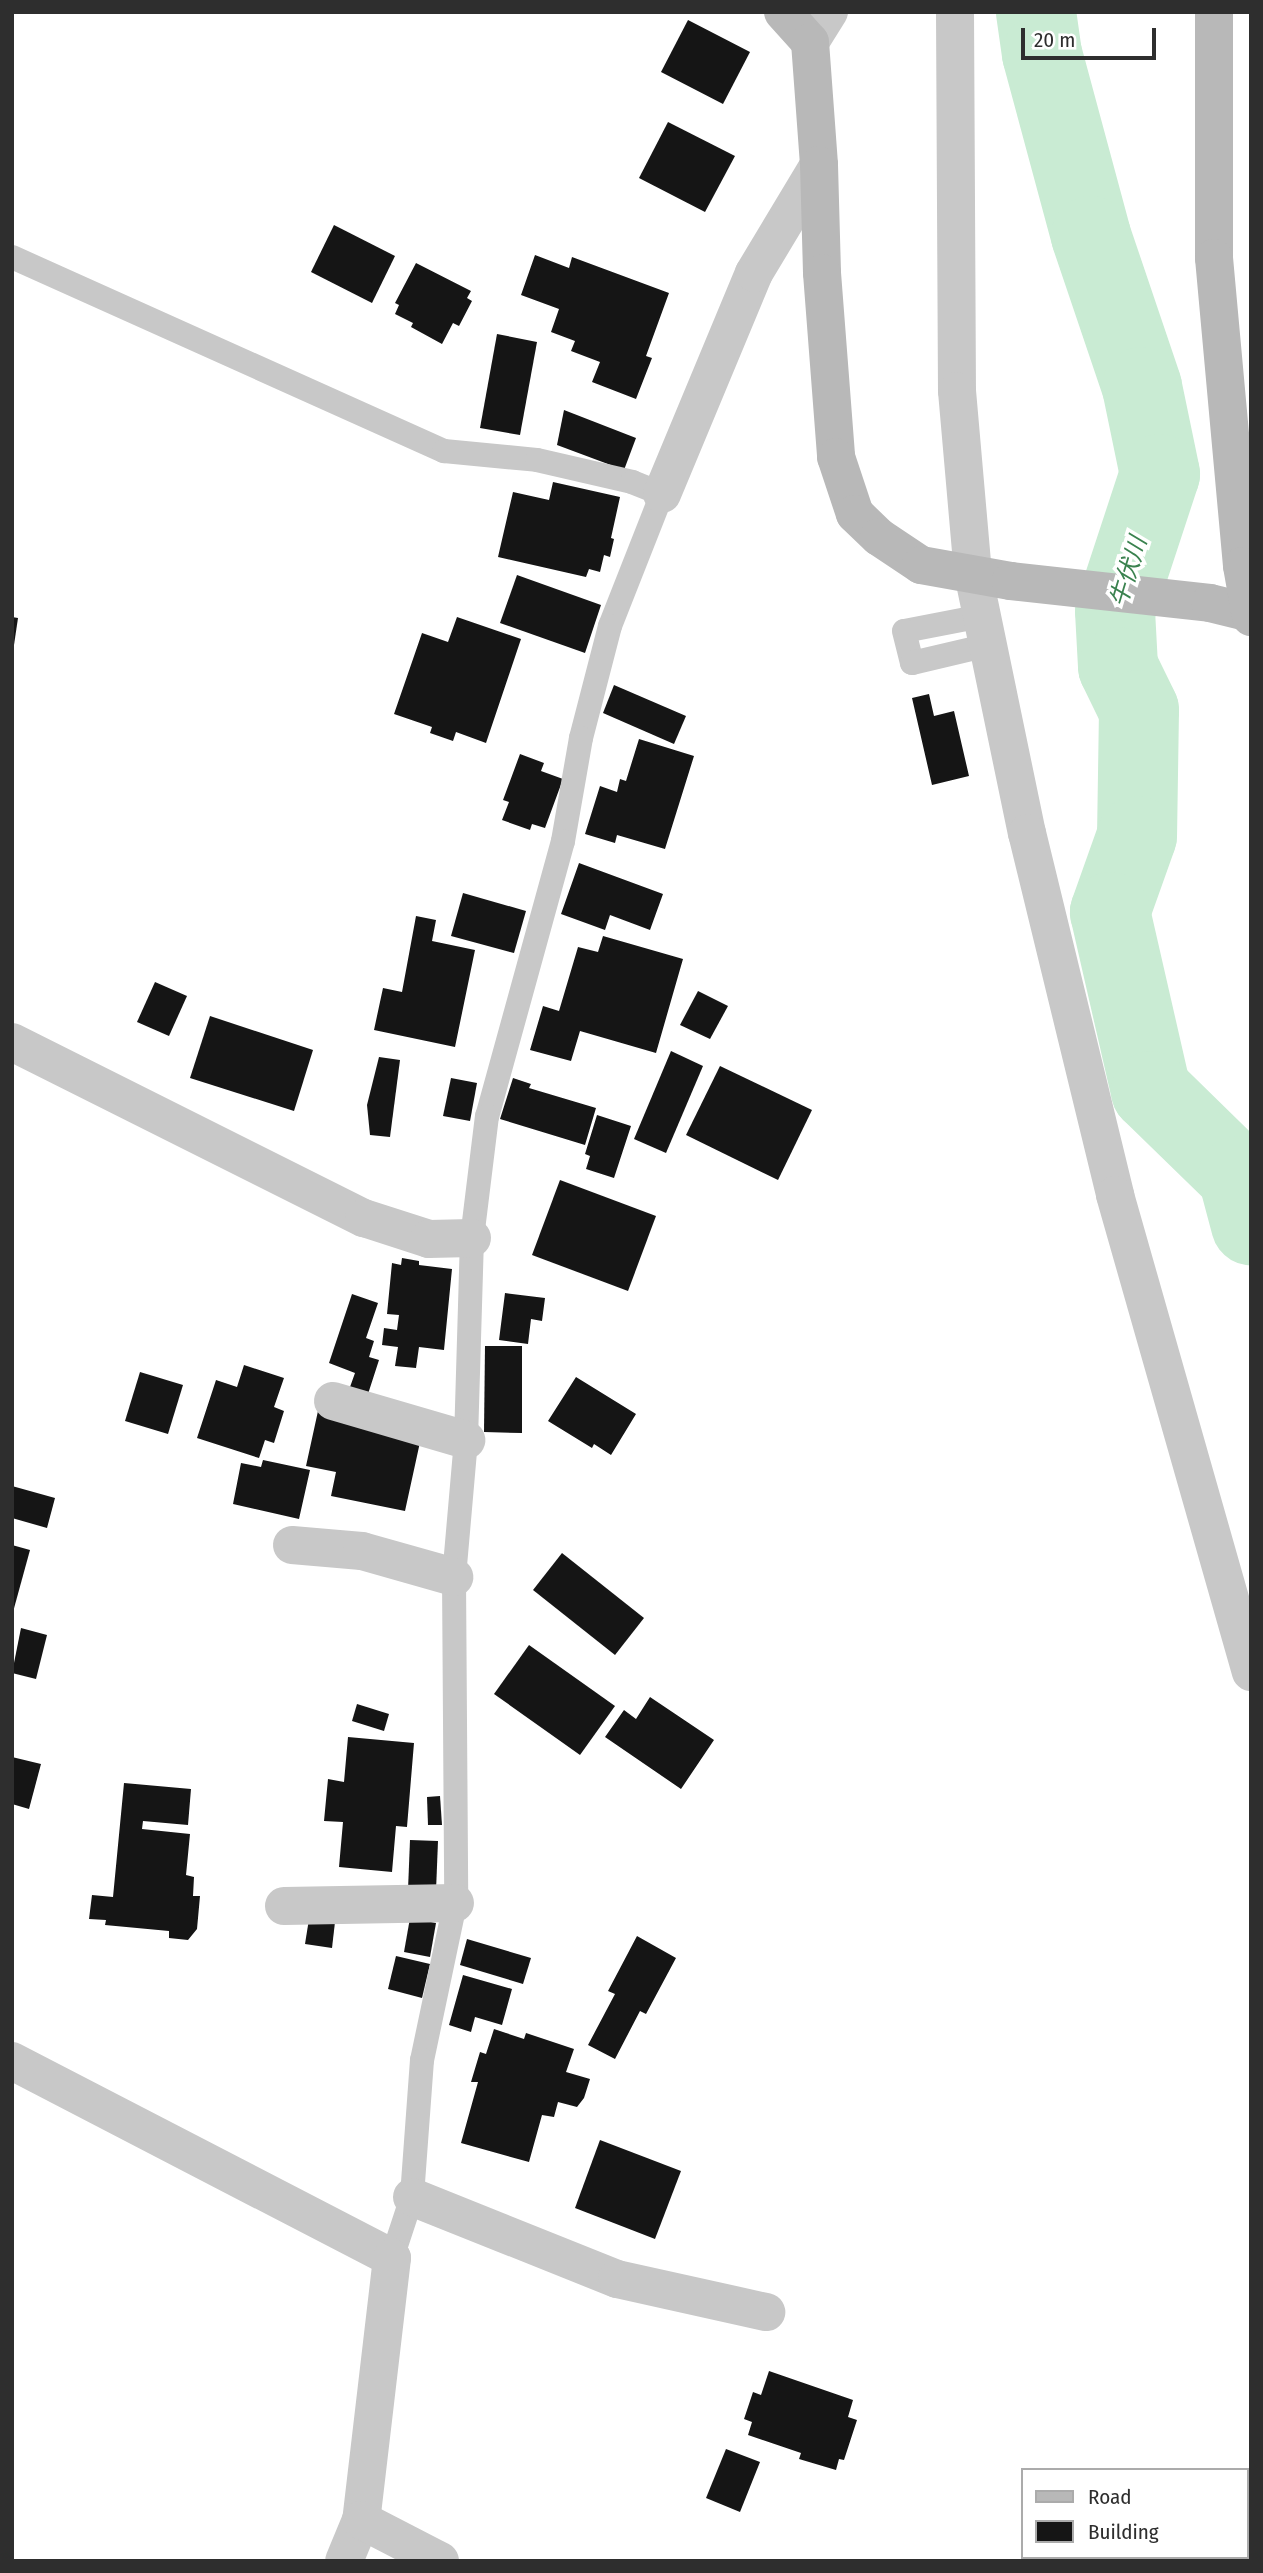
<!DOCTYPE html>
<html>
<head>
<meta charset="utf-8">
<style>
	body { margin:0 }
	#map { position:relative; width:1263px; height:2573px; overflow:hidden; background:#fff; font-family:"Fira Sans Condensed","Noto Sans JP",sans-serif }
	div>[style] { position:absolute }
	.river>* { height:80px; margin:-40px; padding:0 40px; transform-origin:40px; border-radius:40px; background:#c9ebd3 }
	.building>* { inset:0; background:#151515 }
	.lane>* { height:24px; margin:-12px; padding:0 12px; transform-origin:12px; border-radius:12px; background:#c8c8c8 }
	.street>* { height:38px; margin:-19px; padding:0 19px; transform-origin:19px; border-radius:19px; background:#c8c8c8 }
	.secondary>* { height:38px; margin:-19px; padding:0 19px; transform-origin:19px; border-radius:19px; background:#b8b8b8 }
	span { translate:-50% -50%; white-space:nowrap; text-align:center; line-height:1.15; -webkit-text-stroke:7px #fff; paint-order:stroke }
	.water-label { font-size:24px; color:#3a824f; font-style:italic }
	.frame { position:absolute; inset:0; border:14px solid #2e2e2e; pointer-events:none }
	.legend { position:absolute; left:1021px; top:2468px; width:228px; height:91px; box-sizing:border-box; background:#fff; border:2px solid #ababab; margin:0; padding:9px 12px; list-style:none; font-size:21px; color:#2e2e2e }
	.legend li { display:flex; align-items:center; gap:14px; height:35px }
	.legend b { width:35px; border:2px solid #ababab }
	.scale { position:absolute; left:1021px; top:28px; width:135px; height:32px; box-sizing:border-box; border:4px solid #2e2e2e; border-top:0; padding-left:9px; font-size:21px; line-height:24px; white-space:nowrap; color:#2e2e2e; -webkit-text-stroke:5px #fff; paint-order:stroke }
</style>
</head>
<body>
<div id="map">
	<div class="river">
		<i style="left:1036px;top:12px;width:42px;rotate:81.9deg"></i>
		<i style="left:1042px;top:54px;width:188px;rotate:74.9deg"></i>
		<i style="left:1091px;top:236px;width:159px;rotate:71.3deg"></i>
		<i style="left:1142px;top:387px;width:89px;rotate:78.3deg"></i>
		<i style="left:1160px;top:474px;width:144px;rotate:108.2deg"></i>
		<i style="left:1115px;top:611px;width:56px;rotate:86.9deg"></i>
		<i style="left:1118px;top:667px;width:48px;rotate:64deg"></i>
		<i style="left:1139px;top:710px;width:126px;rotate:90.9deg"></i>
		<i style="left:1137px;top:836px;width:81px;rotate:109.6deg"></i>
		<i style="left:1110px;top:912px;width:184px;rotate:77.1deg"></i>
		<i style="left:1151px;top:1091px;width:122px;rotate:44.3deg"></i>
		<i style="left:1238px;top:1176px;width:51px;rotate:75.1deg"></i>
	</div>
	<div class="building">
		<i style="clip-path:polygon(688px 20px,750px 52px,723px 104px,661px 72px)"></i>
		<i style="clip-path:polygon(668px 122px,735px 156px,705px 212px,639px 178px)"></i>
		<i style="clip-path:polygon(334px 225px,395px 256px,372px 303px,311px 272px)"></i>
		<i style="clip-path:polygon(535px 255px,569px 268px,572px 257px,669px 293px,646px 356px,652px 358px,636px 399px,592px 382px,600px 362px,571px 351px,575px 341px,551px 332px,559px 309px,521px 295px)"></i>
		<i style="clip-path:polygon(416px 263px,471px 291px,467px 298px,472px 301px,459px 326px,453px 323px,442px 344px,411px 327px,413px 323px,395px 314px,399px 305px,395px 303px)"></i>
		<i style="clip-path:polygon(497px 334px,537px 342px,520px 435px,480px 428px)"></i>
		<i style="clip-path:polygon(564px 410px,636px 438px,624px 470px,557px 445px)"></i>
		<i style="clip-path:polygon(553px 482px,620px 497px,611px 538px,614px 539px,610px 557px,604px 555px,600px 572px,589px 569px,586px 577px,498px 557px,513px 492px,549px 500px)"></i>
		<i style="clip-path:polygon(517px 575px,601px 605px,585px 653px,500px 623px)"></i>
		<i style="clip-path:polygon(12px 617px,18px 618px,14px 645px,12px 645px)"></i>
		<i style="clip-path:polygon(457px 617px,521px 639px,486px 743px,456px 732px,453px 741px,430px 733px,432px 727px,394px 714px,422px 633px,448px 642px)"></i>
		<i style="clip-path:polygon(614px 685px,686px 716px,674px 744px,603px 713px)"></i>
		<i style="clip-path:polygon(929px 694px,934px 716px,954px 711px,969px 776px,932px 785px,912px 698px)"></i>
		<i style="clip-path:polygon(639px 739px,694px 756px,665px 849px,617px 835px,615px 843px,585px 834px,600px 786px,617px 792px,620px 779px,626px 781px)"></i>
		<i style="clip-path:polygon(520px 754px,544px 763px,541px 771px,563px 779px,545px 828px,532px 824px,530px 830px,502px 820px,509px 802px,503px 800px)"></i>
		<i style="clip-path:polygon(579px 863px,663px 894px,650px 930px,610px 915px,605px 930px,561px 914px)"></i>
		<i style="clip-path:polygon(463px 893px,526px 911px,514px 953px,451px 936px)"></i>
		<i style="clip-path:polygon(416px 916px,436px 920px,432px 941px,475px 950px,455px 1047px,374px 1030px,383px 988px,402px 992px)"></i>
		<i style="clip-path:polygon(603px 936px,683px 959px,656px 1053px,580px 1031px,571px 1061px,530px 1050px,543px 1006px,559px 1011px,578px 947px,598px 952px)"></i>
		<i style="clip-path:polygon(155px 982px,187px 996px,169px 1036px,137px 1022px)"></i>
		<i style="clip-path:polygon(698px 991px,728px 1006px,710px 1039px,680px 1025px)"></i>
		<i style="clip-path:polygon(210px 1016px,313px 1050px,294px 1111px,190px 1078px)"></i>
		<i style="clip-path:polygon(671px 1051px,703px 1066px,666px 1153px,634px 1139px)"></i>
		<i style="clip-path:polygon(379px 1057px,400px 1060px,390px 1137px,370px 1135px,367px 1105px)"></i>
		<i style="clip-path:polygon(720px 1066px,812px 1110px,778px 1180px,686px 1135px)"></i>
		<i style="clip-path:polygon(451px 1078px,477px 1083px,470px 1121px,443px 1116px)"></i>
		<i style="clip-path:polygon(513px 1078px,531px 1084px,529px 1088px,596px 1108px,585px 1145px,500px 1119px)"></i>
		<i style="clip-path:polygon(597px 1115px,631px 1126px,614px 1178px,586px 1169px,590px 1156px,585px 1154px)"></i>
		<i style="clip-path:polygon(560px 1180px,656px 1216px,628px 1291px,532px 1255px)"></i>
		<i style="clip-path:polygon(402px 1258px,419px 1261px,419px 1265px,452px 1269px,444px 1350px,419px 1347px,416px 1368px,395px 1366px,398px 1347px,382px 1345px,384px 1328px,397px 1330px,399px 1315px,387px 1314px,392px 1263px,401px 1265px)"></i>
		<i style="clip-path:polygon(505px 1293px,545px 1298px,542px 1321px,531px 1319px,528px 1344px,499px 1340px)"></i>
		<i style="clip-path:polygon(352px 1294px,378px 1303px,366px 1338px,374px 1341px,369px 1357px,379px 1360px,368px 1394px,350px 1387px,355px 1373px,329px 1363px)"></i>
		<i style="clip-path:polygon(485px 1346px,522px 1346px,522px 1433px,484px 1432px)"></i>
		<i style="clip-path:polygon(244px 1365px,284px 1378px,274px 1407px,284px 1411px,274px 1443px,265px 1440px,259px 1458px,197px 1438px,216px 1380px,237px 1387px)"></i>
		<i style="clip-path:polygon(140px 1372px,183px 1385px,168px 1434px,125px 1421px)"></i>
		<i style="clip-path:polygon(576px 1377px,636px 1414px,611px 1455px,594px 1444px,592px 1448px,548px 1421px)"></i>
		<i style="clip-path:polygon(318px 1411px,422px 1433px,405px 1511px,331px 1496px,336px 1472px,306px 1466px)"></i>
		<i style="clip-path:polygon(263px 1460px,310px 1470px,299px 1519px,233px 1504px,241px 1463px,261px 1467px)"></i>
		<i style="clip-path:polygon(12px 1486px,55px 1498px,47px 1528px,12px 1518px)"></i>
		<i style="clip-path:polygon(12px 1545px,30px 1550px,13px 1612px,12px 1612px)"></i>
		<i style="clip-path:polygon(562px 1553px,644px 1618px,615px 1655px,533px 1590px)"></i>
		<i style="clip-path:polygon(21px 1628px,47px 1635px,36px 1679px,12px 1673px)"></i>
		<i style="clip-path:polygon(529px 1645px,615px 1706px,580px 1755px,494px 1694px)"></i>
		<i style="clip-path:polygon(650px 1697px,714px 1740px,681px 1789px,605px 1737px,624px 1710px,636px 1719px)"></i>
		<i style="clip-path:polygon(357px 1704px,389px 1714px,384px 1731px,352px 1721px)"></i>
		<i style="clip-path:polygon(348px 1737px,414px 1743px,407px 1827px,396px 1826px,392px 1872px,339px 1867px,343px 1822px,324px 1821px,328px 1779px,344px 1782px)"></i>
		<i style="clip-path:polygon(12px 1757px,41px 1764px,29px 1809px,12px 1804px)"></i>
		<i style="clip-path:polygon(124px 1783px,191px 1789px,188px 1825px,143px 1821px,142px 1829px,190px 1834px,186px 1875px,194px 1877px,193px 1896px,200px 1896px,197px 1929px,188px 1940px,169px 1938px,169px 1931px,105px 1925px,106px 1920px,89px 1919px,92px 1895px,113px 1897px)"></i>
		<i style="clip-path:polygon(440px 1796px,442px 1825px,428px 1825px,427px 1797px)"></i>
		<i style="clip-path:polygon(410px 1840px,438px 1841px,436px 1891px,408px 1890px)"></i>
		<i style="clip-path:polygon(410px 1918px,436px 1923px,430px 1957px,404px 1952px)"></i>
		<i style="clip-path:polygon(309px 1919px,335px 1922px,332px 1948px,305px 1944px)"></i>
		<i style="clip-path:polygon(637px 1936px,676px 1958px,646px 2014px,640px 2011px,615px 2059px,588px 2045px,615px 1994px,608px 1991px)"></i>
		<i style="clip-path:polygon(467px 1939px,531px 1958px,523px 1984px,460px 1965px)"></i>
		<i style="clip-path:polygon(396px 1956px,430px 1964px,422px 1998px,388px 1989px)"></i>
		<i style="clip-path:polygon(463px 1975px,512px 1989px,502px 2025px,475px 2017px,471px 2032px,449px 2025px)"></i>
		<i style="clip-path:polygon(494px 2029px,524px 2039px,526px 2033px,574px 2049px,566px 2072px,590px 2079px,584px 2098px,577px 2107px,558px 2102px,554px 2117px,542px 2115px,529px 2162px,461px 2143px,478px 2082px,471px 2082px,480px 2052px,486px 2054px)"></i>
		<i style="clip-path:polygon(600px 2140px,681px 2171px,655px 2239px,575px 2208px)"></i>
		<i style="clip-path:polygon(769px 2371px,853px 2400px,848px 2417px,857px 2420px,844px 2460px,839px 2459px,836px 2470px,799px 2459px,801px 2453px,748px 2435px,752px 2422px,744px 2419px,753px 2392px,761px 2395px)"></i>
		<i style="clip-path:polygon(726px 2449px,760px 2462px,740px 2512px,706px 2498px)"></i>
	</div>
	<div class="lane">
		<i style="left:12px;top:257px;width:474px;rotate:24.2deg"></i>
		<i style="left:444px;top:451px;width:93px;rotate:5.5deg"></i>
		<i style="left:537px;top:460px;width:98px;rotate:13deg"></i>
		<i style="left:632px;top:482px;width:32px;rotate:22deg"></i>
		<i style="left:662px;top:494px;width:142px;rotate:111.5deg"></i>
		<i style="left:610px;top:626px;width:116px;rotate:104.5deg"></i>
		<i style="left:581px;top:738px;width:105px;rotate:99.9deg"></i>
		<i style="left:563px;top:841px;width:285px;rotate:105.4deg"></i>
		<i style="left:487px;top:1116px;width:123px;rotate:97deg"></i>
		<i style="left:472px;top:1238px;width:202px;rotate:91.7deg"></i>
		<i style="left:466px;top:1440px;width:138px;rotate:95deg"></i>
		<i style="left:454px;top:1577px;width:322px;rotate:89.6deg"></i>
		<i style="left:456px;top:1899px;width:165px;rotate:101.9deg"></i>
		<i style="left:422px;top:2060px;width:137px;rotate:94.2deg"></i>
		<i style="left:412px;top:2197px;width:64px;rotate:108.2deg"></i>
		<i style="left:982px;top:616px;width:79px;rotate:169.1deg"></i>
		<i style="left:904px;top:631px;width:33px;rotate:76deg"></i>
		<i style="left:912px;top:663px;width:78px;rotate:-13.3deg"></i>
	</div>
	<div class="street">
		<i style="left:955px;top:12px;width:379px;rotate:89.7deg"></i>
		<i style="left:957px;top:391px;width:183px;rotate:85deg"></i>
		<i style="left:973px;top:573px;width:266px;rotate:78.3deg"></i>
		<i style="left:1027px;top:833px;width:373px;rotate:76.3deg"></i>
		<i style="left:1115px;top:1195px;width:496px;rotate:74.1deg"></i>
		<i style="left:810px;top:42px;width:36px;rotate:-58deg"></i>
		<i style="left:662px;top:494px;width:239px;rotate:-67.4deg"></i>
		<i style="left:754px;top:273px;width:126px;rotate:-59deg"></i>
		<i style="left:12px;top:1042px;width:394px;rotate:26.6deg"></i>
		<i style="left:364px;top:1218px;width:68px;rotate:17.9deg"></i>
		<i style="left:429px;top:1239px;width:43px;rotate:-1.3deg"></i>
		<i style="left:333px;top:1401px;width:139px;rotate:16.3deg"></i>
		<i style="left:292px;top:1545px;width:70px;rotate:4.9deg"></i>
		<i style="left:362px;top:1551px;width:96px;rotate:15.8deg"></i>
		<i style="left:284px;top:1906px;width:171px;rotate:-1deg"></i>
		<i style="left:12px;top:2061px;width:428px;rotate:27.4deg"></i>
		<i style="left:392px;top:2258px;width:264px;rotate:96.7deg"></i>
		<i style="left:361px;top:2520px;width:44px;rotate:112.5deg"></i>
		<i style="left:412px;top:2197px;width:221px;rotate:21.8deg"></i>
		<i style="left:617px;top:2279px;width:153px;rotate:12.5deg"></i>
		<i style="left:361px;top:2520px;width:89px;rotate:27.4deg"></i>
	</div>
	<div class="secondary">
		<i style="left:783px;top:12px;width:40px;rotate:48deg"></i>
		<i style="left:810px;top:42px;width:123px;rotate:85.8deg"></i>
		<i style="left:819px;top:165px;width:108px;rotate:88.4deg"></i>
		<i style="left:822px;top:273px;width:185px;rotate:85.6deg"></i>
		<i style="left:836px;top:457px;width:60px;rotate:71.6deg"></i>
		<i style="left:855px;top:514px;width:33px;rotate:44deg"></i>
		<i style="left:879px;top:537px;width:50px;rotate:33.7deg"></i>
		<i style="left:921px;top:565px;width:91px;rotate:10.1deg"></i>
		<i style="left:1011px;top:581px;width:200px;rotate:6.3deg"></i>
		<i style="left:1210px;top:603px;width:42px;rotate:13.7deg"></i>
		<i style="left:1214px;top:12px;width:246px;rotate:90deg"></i>
		<i style="left:1214px;top:258px;width:309px;rotate:84.8deg"></i>
		<i style="left:1242px;top:566px;width:52px;rotate:80deg"></i>
	</div>
	<div class="water-label">
		<span style="left:1129px;top:572px;rotate:-73deg">牛伏川</span>
	</div>
	<div class="frame"></div>
	<ul class="legend">
	<li><b style="height:9px;background:#b8b8b8"></b>Road</li>
	<li><b style="height:19px;background:#151515"></b>Building</li>
	</ul>
	<div class="scale">20 m</div>
</div>
</body>
</html>
